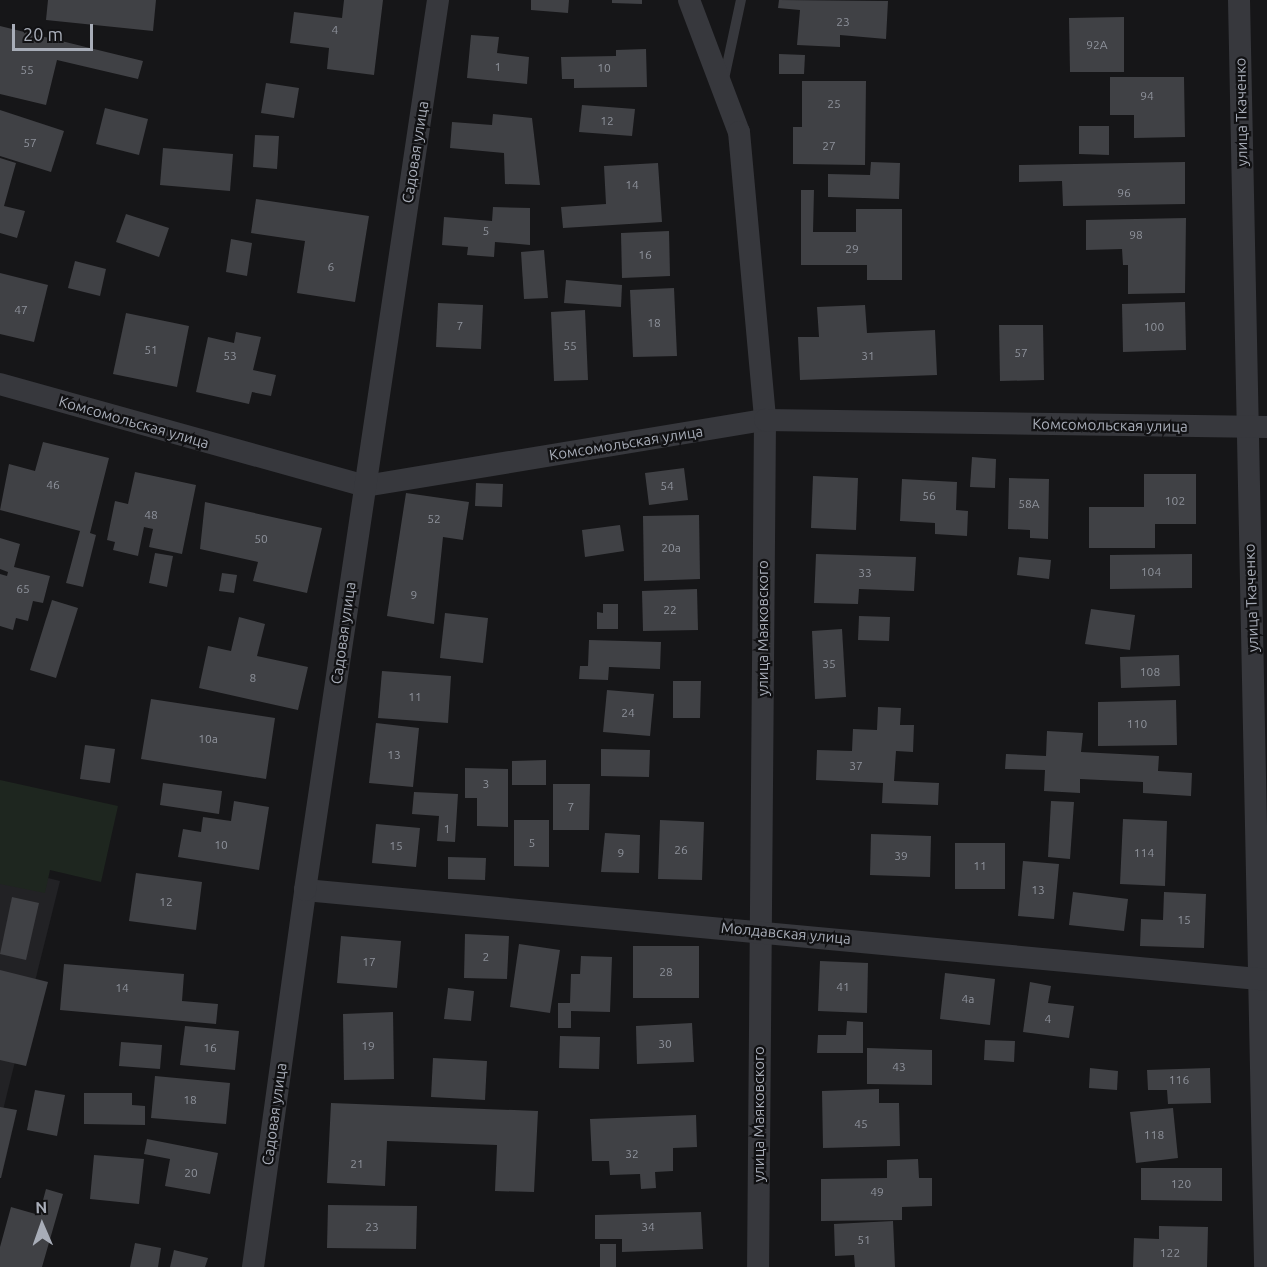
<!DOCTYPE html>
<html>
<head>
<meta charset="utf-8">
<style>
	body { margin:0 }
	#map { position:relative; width:1267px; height:1267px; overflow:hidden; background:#161618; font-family:Ubuntu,sans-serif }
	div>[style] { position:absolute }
	.built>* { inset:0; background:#222225 }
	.green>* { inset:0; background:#1e261f }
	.building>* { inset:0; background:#404145 }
	.lane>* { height:10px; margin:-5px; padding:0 5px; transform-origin:5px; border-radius:5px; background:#37383d }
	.street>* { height:22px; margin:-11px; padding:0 11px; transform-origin:11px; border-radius:11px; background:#37383d }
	span { translate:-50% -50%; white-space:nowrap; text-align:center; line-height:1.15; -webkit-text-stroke:4.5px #111113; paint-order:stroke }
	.number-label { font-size:12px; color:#8e929b }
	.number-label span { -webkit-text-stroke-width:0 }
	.street-label { font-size:15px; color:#a8adb8 }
	.north { position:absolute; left:12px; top:1195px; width:60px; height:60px; -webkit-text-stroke:4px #111113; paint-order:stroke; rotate:358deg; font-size:16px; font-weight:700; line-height:24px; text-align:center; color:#a8adb8 }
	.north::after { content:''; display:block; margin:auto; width:21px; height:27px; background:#a8adb8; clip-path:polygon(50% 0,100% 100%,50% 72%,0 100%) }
	.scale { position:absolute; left:12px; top:24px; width:81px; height:27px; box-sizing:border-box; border:3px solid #a8adb8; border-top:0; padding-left:8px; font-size:18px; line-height:21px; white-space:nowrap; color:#a8adb8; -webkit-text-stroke:4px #111113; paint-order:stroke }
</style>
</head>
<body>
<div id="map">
	<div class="built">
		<i style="clip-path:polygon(0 866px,60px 881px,0 1122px)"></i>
	</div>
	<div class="green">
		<i style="clip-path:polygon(0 780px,118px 806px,101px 882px,50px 870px,45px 893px,0 884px)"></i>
	</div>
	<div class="building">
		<i style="clip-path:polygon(48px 0,156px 0,153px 31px,46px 20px)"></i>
		<i style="clip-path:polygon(344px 0,383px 0,374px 75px,327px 69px,329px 48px,290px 43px,294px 12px,342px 18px)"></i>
		<i style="clip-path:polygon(531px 0,569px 0,568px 13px,531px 10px)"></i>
		<i style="clip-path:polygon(612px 0,642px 0,642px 4px,612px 3px)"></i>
		<i style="clip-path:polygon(779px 0,888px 1px,886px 39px,840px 35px,840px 47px,797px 45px,800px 10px,778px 8px)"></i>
		<i style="clip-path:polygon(1124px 17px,1124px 72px,1070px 72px,1069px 18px)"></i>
		<i style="clip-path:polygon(0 26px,143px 61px,138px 79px,57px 60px,46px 105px,0 94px)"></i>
		<i style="clip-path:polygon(471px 35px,499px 37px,497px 53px,529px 57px,527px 84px,467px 78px)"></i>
		<i style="clip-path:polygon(646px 49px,647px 87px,574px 88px,574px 79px,562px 79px,561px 57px,616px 56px,616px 50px)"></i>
		<i style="clip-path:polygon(779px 54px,805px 55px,804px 74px,779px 74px)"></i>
		<i style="clip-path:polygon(1110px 77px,1184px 77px,1185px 137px,1134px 138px,1134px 115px,1110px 115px)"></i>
		<i style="clip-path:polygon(802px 81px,866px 81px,865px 165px,793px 164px,793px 127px,802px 127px)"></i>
		<i style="clip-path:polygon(266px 83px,299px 88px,294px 118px,261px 113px)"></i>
		<i style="clip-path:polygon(582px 105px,635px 109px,632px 136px,579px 132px)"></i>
		<i style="clip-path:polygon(105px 108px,148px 119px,139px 155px,96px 144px)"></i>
		<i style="clip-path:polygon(0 110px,64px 131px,51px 172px,0 156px)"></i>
		<i style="clip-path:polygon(493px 114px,532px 118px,540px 185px,505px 184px,504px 153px,450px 148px,452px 122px,492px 125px)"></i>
		<i style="clip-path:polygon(1079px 126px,1109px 126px,1109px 155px,1079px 154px)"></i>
		<i style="clip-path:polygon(255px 135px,279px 136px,277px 169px,253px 167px)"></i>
		<i style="clip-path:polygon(163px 148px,233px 154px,230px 191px,160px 185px)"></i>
		<i style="clip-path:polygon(0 158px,16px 163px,4px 206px,25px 211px,17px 238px,0 233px)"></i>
		<i style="clip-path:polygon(871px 162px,900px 163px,899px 199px,828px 197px,828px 174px,870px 175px)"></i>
		<i style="clip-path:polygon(1185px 162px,1185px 204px,1063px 206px,1062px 181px,1019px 182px,1019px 165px)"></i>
		<i style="clip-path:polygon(658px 163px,662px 222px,563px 228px,561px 207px,606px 204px,604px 166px)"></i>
		<i style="clip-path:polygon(801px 190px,814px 190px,813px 232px,856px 232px,856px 209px,902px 209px,902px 280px,867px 280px,867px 265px,801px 265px)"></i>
		<i style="clip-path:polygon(256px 199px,369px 216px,355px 302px,297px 293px,305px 241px,251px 233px)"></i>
		<i style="clip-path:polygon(493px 207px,530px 208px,530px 245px,495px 242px,494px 257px,467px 255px,468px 247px,442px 245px,444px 217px,492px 221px)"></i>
		<i style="clip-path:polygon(126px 214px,169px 228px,159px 257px,116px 242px)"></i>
		<i style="clip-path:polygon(1186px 218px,1185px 293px,1128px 294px,1128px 265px,1123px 265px,1122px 249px,1086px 250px,1086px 220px)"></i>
		<i style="clip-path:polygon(669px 231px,670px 276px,622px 278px,621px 233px)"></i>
		<i style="clip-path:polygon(231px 239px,252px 243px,247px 276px,226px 272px)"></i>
		<i style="clip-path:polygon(544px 250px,548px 298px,524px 299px,521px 252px)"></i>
		<i style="clip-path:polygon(75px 261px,106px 269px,100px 296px,68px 288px)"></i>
		<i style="clip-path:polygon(0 273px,48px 285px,34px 342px,0 334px)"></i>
		<i style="clip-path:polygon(566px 280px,622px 285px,621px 307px,564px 303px)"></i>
		<i style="clip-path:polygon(674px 288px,677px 356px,633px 357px,630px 290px)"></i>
		<i style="clip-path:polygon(1185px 302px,1186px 350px,1123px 352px,1122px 304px)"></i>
		<i style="clip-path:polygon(438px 303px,483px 305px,481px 349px,436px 347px)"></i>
		<i style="clip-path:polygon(865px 305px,867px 333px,935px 330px,937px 375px,800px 380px,798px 337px,819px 337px,817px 307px)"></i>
		<i style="clip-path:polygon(585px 310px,588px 380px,554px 381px,551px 312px)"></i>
		<i style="clip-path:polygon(126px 313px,189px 326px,177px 387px,113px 374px)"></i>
		<i style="clip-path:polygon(999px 325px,1043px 325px,1044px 380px,1000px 381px)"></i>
		<i style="clip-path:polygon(236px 332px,261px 337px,253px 370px,276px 375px,271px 396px,252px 392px,249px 404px,196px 392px,208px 337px,234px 343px)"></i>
		<i style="clip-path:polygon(43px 442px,109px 458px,90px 533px,96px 535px,83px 587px,66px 583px,80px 531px,0 510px,9px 464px,35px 471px)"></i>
		<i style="clip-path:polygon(972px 457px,996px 459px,995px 488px,970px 487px)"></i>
		<i style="clip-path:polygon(684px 468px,688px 500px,649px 505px,645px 473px)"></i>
		<i style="clip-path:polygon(135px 472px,196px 485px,182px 554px,149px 547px,153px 529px,144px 527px,138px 556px,113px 550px,115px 542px,107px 540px,115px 501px,128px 504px)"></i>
		<i style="clip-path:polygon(1144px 474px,1196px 474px,1196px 524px,1155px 524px,1155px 548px,1089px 548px,1089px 507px,1144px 507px)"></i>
		<i style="clip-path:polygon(813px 476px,858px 478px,856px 530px,811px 528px)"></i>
		<i style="clip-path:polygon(1009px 478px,1049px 479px,1048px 539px,1030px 538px,1030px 530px,1008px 529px)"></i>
		<i style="clip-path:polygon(902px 479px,957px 482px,956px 510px,968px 511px,967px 536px,935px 534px,935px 523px,900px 521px)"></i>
		<i style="clip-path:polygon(476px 483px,503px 484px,502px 507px,475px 506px)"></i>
		<i style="clip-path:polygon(406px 493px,469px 502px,463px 540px,443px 537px,434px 624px,387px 616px)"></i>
		<i style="clip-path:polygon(205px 502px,322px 528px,307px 593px,253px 581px,258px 562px,200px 549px)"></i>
		<i style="clip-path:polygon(699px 515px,700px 579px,644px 581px,643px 516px)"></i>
		<i style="clip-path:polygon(620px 525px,624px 551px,585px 557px,582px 530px)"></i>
		<i style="clip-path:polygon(0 538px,20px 544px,14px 567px,50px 576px,43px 603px,33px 601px,28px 621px,16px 618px,13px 630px,0 626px,0 574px,7px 576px,8px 572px,0 569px)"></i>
		<i style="clip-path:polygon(155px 553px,173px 556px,167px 587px,149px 583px)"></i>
		<i style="clip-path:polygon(816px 554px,916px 557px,914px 591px,859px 589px,858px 604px,814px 603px)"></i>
		<i style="clip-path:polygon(1192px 554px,1192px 588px,1110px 589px,1110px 555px)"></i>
		<i style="clip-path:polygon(1019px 557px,1051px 560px,1049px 579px,1017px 575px)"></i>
		<i style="clip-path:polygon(222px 573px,237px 575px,234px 593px,219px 591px)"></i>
		<i style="clip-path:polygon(697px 589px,698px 630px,643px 631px,642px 591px)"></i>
		<i style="clip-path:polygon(52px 600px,78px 608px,56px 678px,30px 670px)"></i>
		<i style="clip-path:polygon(603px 604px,618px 604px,618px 629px,597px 629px,597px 612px,603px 613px)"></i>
		<i style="clip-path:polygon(1091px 609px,1135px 615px,1130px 650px,1085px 644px)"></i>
		<i style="clip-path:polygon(445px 613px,488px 618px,483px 663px,440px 658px)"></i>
		<i style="clip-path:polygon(859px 616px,890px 617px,889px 641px,858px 640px)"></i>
		<i style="clip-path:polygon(239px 617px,265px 624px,257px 656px,308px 667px,298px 710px,199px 688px,208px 646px,231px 651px)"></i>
		<i style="clip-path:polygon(842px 629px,846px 697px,815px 699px,812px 631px)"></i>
		<i style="clip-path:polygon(589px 640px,661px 642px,660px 669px,609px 667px,608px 680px,579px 679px,580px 666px,588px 666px)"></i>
		<i style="clip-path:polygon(1179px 655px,1180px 686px,1121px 688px,1120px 657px)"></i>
		<i style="clip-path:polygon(382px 671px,451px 676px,448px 723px,378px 718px)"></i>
		<i style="clip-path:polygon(673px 681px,701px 681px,700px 718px,673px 718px)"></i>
		<i style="clip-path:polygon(607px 690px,654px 694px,650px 736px,603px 732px)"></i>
		<i style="clip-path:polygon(151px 699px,275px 718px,266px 779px,141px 759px)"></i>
		<i style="clip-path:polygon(1176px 700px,1177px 745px,1098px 746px,1098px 702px)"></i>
		<i style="clip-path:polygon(878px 707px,901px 708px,900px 725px,914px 725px,913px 752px,896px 751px,894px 781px,939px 783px,938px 805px,882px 803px,883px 783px,816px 780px,817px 750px,852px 751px,853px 729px,877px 730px)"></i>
		<i style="clip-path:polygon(376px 723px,419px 728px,413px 787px,369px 783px)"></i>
		<i style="clip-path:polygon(1047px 731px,1083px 733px,1081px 752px,1159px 756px,1158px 771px,1192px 773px,1191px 796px,1143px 793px,1143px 782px,1080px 779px,1080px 793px,1044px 791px,1045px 770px,1005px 769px,1006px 754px,1046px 756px)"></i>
		<i style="clip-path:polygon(85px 745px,115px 749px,110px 783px,80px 779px)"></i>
		<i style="clip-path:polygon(601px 749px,650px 750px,649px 777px,601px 776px)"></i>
		<i style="clip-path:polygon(546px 760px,546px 785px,512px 785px,512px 761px)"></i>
		<i style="clip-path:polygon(465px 768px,508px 769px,508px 827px,477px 826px,477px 798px,465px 798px)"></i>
		<i style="clip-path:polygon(163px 783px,222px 791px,219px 814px,160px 805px)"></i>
		<i style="clip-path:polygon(553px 784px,590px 784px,589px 830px,553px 830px)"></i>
		<i style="clip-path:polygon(414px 792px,458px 794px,455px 842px,437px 841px,439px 816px,412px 814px)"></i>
		<i style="clip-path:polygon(234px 801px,269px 807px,259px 870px,178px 857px,183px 829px,201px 832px,203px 817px,231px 821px)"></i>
		<i style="clip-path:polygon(1051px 801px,1074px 802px,1070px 859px,1048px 857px)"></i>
		<i style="clip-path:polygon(1123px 819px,1167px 821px,1165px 886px,1120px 884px)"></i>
		<i style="clip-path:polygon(514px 820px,549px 820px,549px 867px,514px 866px)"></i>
		<i style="clip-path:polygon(660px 820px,704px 822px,702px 880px,658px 879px)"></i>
		<i style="clip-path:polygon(376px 824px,420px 828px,416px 867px,372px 863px)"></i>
		<i style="clip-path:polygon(605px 833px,640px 835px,639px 873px,601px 872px)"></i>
		<i style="clip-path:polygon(871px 834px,931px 836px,930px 877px,870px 875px)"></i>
		<i style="clip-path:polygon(955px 843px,1005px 843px,1005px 889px,955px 889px)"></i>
		<i style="clip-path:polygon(448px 857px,486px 858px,485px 880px,448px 879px)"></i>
		<i style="clip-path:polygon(1023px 861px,1059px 864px,1054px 919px,1018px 916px)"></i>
		<i style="clip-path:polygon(136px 873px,202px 882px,196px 930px,129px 921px)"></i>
		<i style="clip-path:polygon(1073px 892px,1128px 899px,1124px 931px,1069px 925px)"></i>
		<i style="clip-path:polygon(1164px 892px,1206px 894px,1204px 948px,1140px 946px,1141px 919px,1163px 920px)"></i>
		<i style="clip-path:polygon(12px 897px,39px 903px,26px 960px,0 954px)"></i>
		<i style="clip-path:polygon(465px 934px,509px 936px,507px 979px,464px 978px)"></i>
		<i style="clip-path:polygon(341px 936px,401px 941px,397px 988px,337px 983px)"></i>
		<i style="clip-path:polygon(519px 944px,560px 950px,550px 1013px,510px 1007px)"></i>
		<i style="clip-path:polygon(633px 946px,699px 946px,699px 998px,633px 998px)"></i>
		<i style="clip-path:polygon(581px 956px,612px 957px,610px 1012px,571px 1011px,571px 1028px,558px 1028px,558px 1003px,570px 1003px,571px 974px,580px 974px)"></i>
		<i style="clip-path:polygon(820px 961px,868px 963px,867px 1013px,818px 1011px)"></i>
		<i style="clip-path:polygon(64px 964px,184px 974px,182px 1001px,218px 1004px,216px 1024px,60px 1010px)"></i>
		<i style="clip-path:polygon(0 970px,48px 982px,26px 1066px,0 1060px)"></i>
		<i style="clip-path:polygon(945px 973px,995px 979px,990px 1025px,940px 1019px)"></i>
		<i style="clip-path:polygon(1030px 982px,1051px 986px,1048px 1003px,1074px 1006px,1069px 1038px,1023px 1032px)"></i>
		<i style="clip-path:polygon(448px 988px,474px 991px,471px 1021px,444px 1019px)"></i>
		<i style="clip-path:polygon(393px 1012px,394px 1079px,344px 1080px,343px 1014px)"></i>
		<i style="clip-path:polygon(847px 1021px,863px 1022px,863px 1053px,817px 1053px,818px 1035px,846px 1035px)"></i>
		<i style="clip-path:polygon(692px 1023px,694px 1062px,637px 1064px,636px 1026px)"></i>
		<i style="clip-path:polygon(185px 1026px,239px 1031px,235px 1070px,180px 1065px)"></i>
		<i style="clip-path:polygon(560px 1036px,600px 1037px,599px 1069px,559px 1068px)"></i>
		<i style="clip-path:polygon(985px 1040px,1015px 1041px,1014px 1062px,984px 1060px)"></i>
		<i style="clip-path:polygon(121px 1042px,162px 1045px,160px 1069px,119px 1066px)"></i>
		<i style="clip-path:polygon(867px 1048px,932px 1050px,932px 1085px,867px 1084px)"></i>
		<i style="clip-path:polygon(433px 1058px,487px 1061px,485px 1100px,431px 1097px)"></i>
		<i style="clip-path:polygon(1090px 1068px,1118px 1071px,1117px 1090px,1089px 1088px)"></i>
		<i style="clip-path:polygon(1210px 1068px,1211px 1103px,1168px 1104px,1167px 1090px,1148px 1090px,1147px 1070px)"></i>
		<i style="clip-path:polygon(155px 1076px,230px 1083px,226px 1124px,151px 1118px)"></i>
		<i style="clip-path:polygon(879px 1089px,879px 1103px,899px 1103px,900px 1146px,823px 1148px,822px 1091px)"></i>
		<i style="clip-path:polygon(35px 1090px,65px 1095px,57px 1136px,27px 1130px)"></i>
		<i style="clip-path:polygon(84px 1093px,132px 1093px,132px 1105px,145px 1106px,145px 1125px,84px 1124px)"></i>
		<i style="clip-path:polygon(331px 1103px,538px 1111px,534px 1192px,495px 1191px,497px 1145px,387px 1141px,385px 1186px,327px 1183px)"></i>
		<i style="clip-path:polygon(0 1107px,17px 1110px,1px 1178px,0 1178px)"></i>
		<i style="clip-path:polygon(1173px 1108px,1178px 1158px,1136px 1163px,1130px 1112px)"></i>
		<i style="clip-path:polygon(696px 1115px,697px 1147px,673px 1148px,673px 1171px,655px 1172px,656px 1188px,641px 1189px,640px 1174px,610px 1175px,609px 1161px,592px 1161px,590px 1119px)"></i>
		<i style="clip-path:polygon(147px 1139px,218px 1153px,210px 1194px,165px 1186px,170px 1159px,144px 1154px)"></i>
		<i style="clip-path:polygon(94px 1155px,144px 1159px,139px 1204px,90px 1199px)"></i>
		<i style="clip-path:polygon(918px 1159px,919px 1178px,932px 1178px,932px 1206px,902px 1207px,902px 1220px,821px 1221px,821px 1179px,887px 1178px,887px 1160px)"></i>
		<i style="clip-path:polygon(1141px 1168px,1222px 1168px,1222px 1201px,1141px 1200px)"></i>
		<i style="clip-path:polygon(46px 1189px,63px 1194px,42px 1267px,0 1267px,0 1247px,11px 1207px,39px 1215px)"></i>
		<i style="clip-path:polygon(328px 1205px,417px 1206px,416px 1249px,327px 1248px)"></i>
		<i style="clip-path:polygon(701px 1212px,703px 1249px,622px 1252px,622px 1239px,595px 1239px,595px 1215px)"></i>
		<i style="clip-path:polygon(893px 1221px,895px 1267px,855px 1267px,854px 1255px,835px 1256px,834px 1224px)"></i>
		<i style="clip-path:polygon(1159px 1226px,1208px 1227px,1207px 1267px,1133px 1267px,1134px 1238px,1159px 1239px)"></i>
		<i style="clip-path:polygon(135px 1243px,161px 1248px,158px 1267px,130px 1267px)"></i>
		<i style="clip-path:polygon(600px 1244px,616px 1244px,616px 1267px,600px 1267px)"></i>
		<i style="clip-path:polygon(174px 1250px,208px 1258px,205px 1267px,170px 1267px)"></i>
	</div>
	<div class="lane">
		<i style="left:724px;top:79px;width:81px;rotate:-77.9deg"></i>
	</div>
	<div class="street">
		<i style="left:689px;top:0;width:141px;rotate:69.3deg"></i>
		<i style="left:739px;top:132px;width:289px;rotate:84.8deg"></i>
		<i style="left:765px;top:420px;width:847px;rotate:90.47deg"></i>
		<i style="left:1239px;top:0;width:1267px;rotate:88.82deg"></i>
		<i style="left:0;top:384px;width:379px;rotate:15.6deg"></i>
		<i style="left:365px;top:486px;width:405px;rotate:-9.4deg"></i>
		<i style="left:765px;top:420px;width:502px;rotate:0.8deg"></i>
		<i style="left:305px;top:890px;width:966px;rotate:5.34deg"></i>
		<i style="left:253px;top:1267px;width:381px;rotate:-82.1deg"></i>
		<i style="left:305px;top:890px;width:900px;rotate:-81.5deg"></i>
	</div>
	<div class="number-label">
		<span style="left:843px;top:22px">23</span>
		<span style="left:335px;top:30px">4</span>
		<span style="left:1097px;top:45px">92А</span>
		<span style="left:498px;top:67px">1</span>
		<span style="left:604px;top:68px">10</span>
		<span style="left:27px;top:70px">55</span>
		<span style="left:1147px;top:96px">94</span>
		<span style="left:834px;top:104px">25</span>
		<span style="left:607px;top:121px">12</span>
		<span style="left:30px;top:143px">57</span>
		<span style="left:829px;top:146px">27</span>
		<span style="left:632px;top:185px">14</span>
		<span style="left:1124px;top:193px">96</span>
		<span style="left:486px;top:231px">5</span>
		<span style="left:1136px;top:235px">98</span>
		<span style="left:852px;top:249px">29</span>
		<span style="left:645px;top:255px">16</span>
		<span style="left:331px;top:267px">6</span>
		<span style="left:21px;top:310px">47</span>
		<span style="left:654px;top:323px">18</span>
		<span style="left:460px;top:326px">7</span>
		<span style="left:1154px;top:327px">100</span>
		<span style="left:570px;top:346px">55</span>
		<span style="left:151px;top:350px">51</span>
		<span style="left:1021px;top:353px">57</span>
		<span style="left:230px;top:356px">53</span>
		<span style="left:868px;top:356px">31</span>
		<span style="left:53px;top:485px">46</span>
		<span style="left:667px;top:486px">54</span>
		<span style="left:929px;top:496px">56</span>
		<span style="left:1175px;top:501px">102</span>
		<span style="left:1029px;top:504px">58А</span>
		<span style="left:151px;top:515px">48</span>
		<span style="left:434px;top:519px">52</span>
		<span style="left:261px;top:539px">50</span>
		<span style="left:671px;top:548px">20а</span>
		<span style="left:1151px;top:572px">104</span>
		<span style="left:865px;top:573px">33</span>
		<span style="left:23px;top:589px">65</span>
		<span style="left:414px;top:595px">9</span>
		<span style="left:670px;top:610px">22</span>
		<span style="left:829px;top:664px">35</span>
		<span style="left:1150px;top:672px">108</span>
		<span style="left:253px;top:678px">8</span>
		<span style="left:415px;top:697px">11</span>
		<span style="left:628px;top:713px">24</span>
		<span style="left:1137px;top:724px">110</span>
		<span style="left:208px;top:739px">10а</span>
		<span style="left:394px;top:755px">13</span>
		<span style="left:856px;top:766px">37</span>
		<span style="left:486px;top:784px">3</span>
		<span style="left:571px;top:807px">7</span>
		<span style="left:447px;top:829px">1</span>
		<span style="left:532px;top:843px">5</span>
		<span style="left:221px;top:845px">10</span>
		<span style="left:396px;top:846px">15</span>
		<span style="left:681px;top:850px">26</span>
		<span style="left:621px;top:853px">9</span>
		<span style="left:1144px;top:853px">114</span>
		<span style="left:901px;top:856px">39</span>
		<span style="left:980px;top:866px">11</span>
		<span style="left:1038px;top:890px">13</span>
		<span style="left:166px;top:902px">12</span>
		<span style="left:1184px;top:920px">15</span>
		<span style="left:486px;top:957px">2</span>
		<span style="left:369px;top:962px">17</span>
		<span style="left:666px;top:972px">28</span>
		<span style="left:843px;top:987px">41</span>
		<span style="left:122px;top:988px">14</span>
		<span style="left:968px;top:999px">4а</span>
		<span style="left:1048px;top:1019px">4</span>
		<span style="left:665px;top:1044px">30</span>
		<span style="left:368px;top:1046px">19</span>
		<span style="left:210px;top:1048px">16</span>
		<span style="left:899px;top:1067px">43</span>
		<span style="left:1179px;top:1080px">116</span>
		<span style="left:190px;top:1100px">18</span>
		<span style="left:861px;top:1124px">45</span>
		<span style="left:1154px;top:1135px">118</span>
		<span style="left:632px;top:1154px">32</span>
		<span style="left:357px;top:1164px">21</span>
		<span style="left:191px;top:1173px">20</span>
		<span style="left:1181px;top:1184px">120</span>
		<span style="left:877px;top:1192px">49</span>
		<span style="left:372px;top:1227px">23</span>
		<span style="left:648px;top:1227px">34</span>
		<span style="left:864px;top:1240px">51</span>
		<span style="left:1170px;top:1253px">122</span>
	</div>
	<div class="street-label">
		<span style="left:1241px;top:112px;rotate:-91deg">улица Ткаченко</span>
		<span style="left:415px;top:152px;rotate:-81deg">Садовая улица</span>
		<span style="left:134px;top:422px;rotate:16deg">Комсомольская улица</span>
		<span style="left:1110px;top:425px;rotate:1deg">Комсомольская улица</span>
		<span style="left:626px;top:443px;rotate:-9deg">Комсомольская улица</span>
		<span style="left:1251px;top:598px;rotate:-92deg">улица Ткаченко</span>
		<span style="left:763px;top:628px;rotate:-90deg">улица Маяковского</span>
		<span style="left:343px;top:633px;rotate:-82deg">Садовая улица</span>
		<span style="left:786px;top:933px;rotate:5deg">Молдавская улица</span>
		<span style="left:274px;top:1114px;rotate:-82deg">Садовая улица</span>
		<span style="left:759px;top:1114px;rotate:-90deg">улица Маяковского</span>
	</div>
	<div class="north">N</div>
	<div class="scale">20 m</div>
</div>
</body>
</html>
